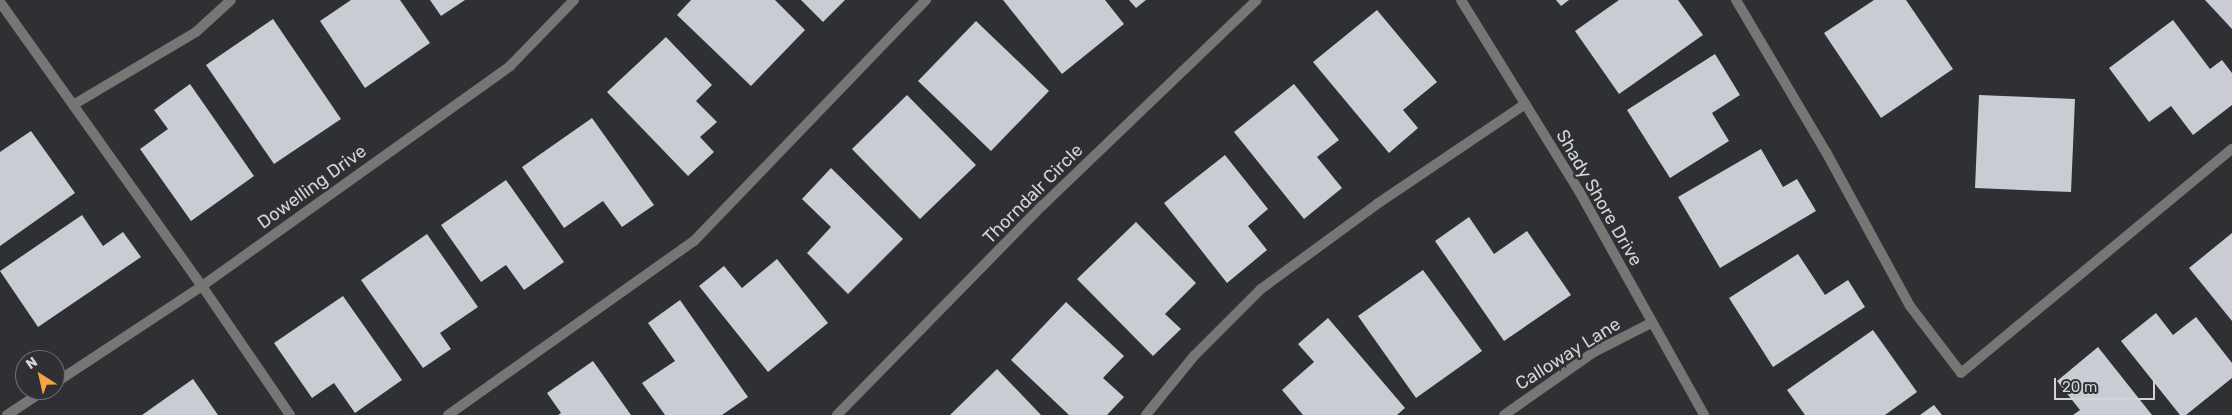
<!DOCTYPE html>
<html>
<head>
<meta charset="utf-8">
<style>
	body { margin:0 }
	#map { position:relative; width:2232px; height:415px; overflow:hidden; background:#2e3034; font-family:Rubik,sans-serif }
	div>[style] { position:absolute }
	.building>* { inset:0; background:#c9ccd2 }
	.lane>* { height:10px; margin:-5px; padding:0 5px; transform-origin:5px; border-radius:5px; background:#787674 }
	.street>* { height:10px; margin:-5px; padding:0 5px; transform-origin:5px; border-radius:5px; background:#787674 }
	span { translate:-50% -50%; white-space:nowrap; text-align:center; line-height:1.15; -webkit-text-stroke:5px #2e3034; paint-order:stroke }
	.street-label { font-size:18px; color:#d2d4d7 }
	.north { position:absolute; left:15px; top:350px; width:50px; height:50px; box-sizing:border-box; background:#2e3034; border:1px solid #707275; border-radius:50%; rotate:325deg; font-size:14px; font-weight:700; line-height:20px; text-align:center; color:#d2d4d7 }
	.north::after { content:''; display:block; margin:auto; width:18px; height:22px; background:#f4a345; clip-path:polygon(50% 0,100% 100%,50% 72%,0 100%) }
	.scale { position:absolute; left:2054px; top:378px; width:101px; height:22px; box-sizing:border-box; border:2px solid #d2d4d7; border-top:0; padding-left:6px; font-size:15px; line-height:18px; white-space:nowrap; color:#d2d4d7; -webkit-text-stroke:4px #2e3034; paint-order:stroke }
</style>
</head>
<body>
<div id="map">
	<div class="building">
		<i style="clip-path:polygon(351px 0,400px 0,430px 43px,365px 88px,320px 21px)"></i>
		<i style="clip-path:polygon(430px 0,465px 0,441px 16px)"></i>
		<i style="clip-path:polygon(691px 0,775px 0,805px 30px,751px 86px,677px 15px)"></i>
		<i style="clip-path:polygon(801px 0,845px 0,823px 22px)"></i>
		<i style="clip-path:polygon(1003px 0,1105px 0,1124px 24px,1062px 74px)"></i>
		<i style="clip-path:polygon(1129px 0,1146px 0,1136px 8px)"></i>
		<i style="clip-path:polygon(1556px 0,1569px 0,1561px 6px)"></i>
		<i style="clip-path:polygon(1619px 0,1678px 0,1703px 35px,1619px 94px,1575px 31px)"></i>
		<i style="clip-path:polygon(1874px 0,1906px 0,1953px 69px,1881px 118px,1824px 33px)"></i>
		<i style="clip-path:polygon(2205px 0,2232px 0,2232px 29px)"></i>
		<i style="clip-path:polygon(1377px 10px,1437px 82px,1403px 110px,1418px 128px,1389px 153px,1313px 62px)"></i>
		<i style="clip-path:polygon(273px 19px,341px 119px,274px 164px,206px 65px)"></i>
		<i style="clip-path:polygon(2173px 20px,2210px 69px,2222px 60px,2232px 73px,2232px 105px,2193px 135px,2171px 106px,2149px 122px,2109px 68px)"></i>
		<i style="clip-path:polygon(976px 21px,1049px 91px,991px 151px,918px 81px)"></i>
		<i style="clip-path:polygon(666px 37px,712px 85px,696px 101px,717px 122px,700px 137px,714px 152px,688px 176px,607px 92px)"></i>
		<i style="clip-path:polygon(1715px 54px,1740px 95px,1712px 113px,1729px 141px,1670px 178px,1627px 110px)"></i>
		<i style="clip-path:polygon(190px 84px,254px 176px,191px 221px,140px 149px,168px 129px,154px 110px)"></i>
		<i style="clip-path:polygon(1294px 84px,1339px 140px,1317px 157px,1342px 188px,1304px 219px,1234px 132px)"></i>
		<i style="clip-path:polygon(907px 95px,976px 165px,920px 219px,852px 149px)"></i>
		<i style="clip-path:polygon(1979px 95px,2075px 99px,2071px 192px,1975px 188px)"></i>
		<i style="clip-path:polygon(592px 118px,654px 205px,622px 227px,603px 201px,564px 228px,522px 167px)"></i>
		<i style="clip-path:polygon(31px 131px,75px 193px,0 246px,0 152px)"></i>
		<i style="clip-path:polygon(1761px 149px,1783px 187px,1797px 179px,1816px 211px,1720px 268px,1678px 197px)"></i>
		<i style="clip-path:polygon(1225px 155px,1268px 209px,1248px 226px,1267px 250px,1227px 283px,1164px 203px)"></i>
		<i style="clip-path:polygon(831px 168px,903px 239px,848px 294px,807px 253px,831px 227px,802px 199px)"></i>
		<i style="clip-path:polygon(506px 180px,564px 262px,524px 290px,506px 265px,481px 282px,441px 225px)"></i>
		<i style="clip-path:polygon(82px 215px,103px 246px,123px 232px,141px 257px,38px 327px,0 271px)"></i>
		<i style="clip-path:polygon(1469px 217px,1494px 254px,1527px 231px,1571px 295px,1504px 341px,1435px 241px)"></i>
		<i style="clip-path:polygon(1136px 222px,1196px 283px,1165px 314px,1181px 329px,1153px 356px,1077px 279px)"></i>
		<i style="clip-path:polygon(2232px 233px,2232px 321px,2189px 268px)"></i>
		<i style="clip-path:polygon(427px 234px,478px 307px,440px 333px,451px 349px,423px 368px,361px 280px)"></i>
		<i style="clip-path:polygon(1798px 254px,1825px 295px,1848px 280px,1865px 307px,1773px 367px,1729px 298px)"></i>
		<i style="clip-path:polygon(777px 259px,828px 323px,768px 372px,699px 286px,724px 266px,742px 288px)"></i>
		<i style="clip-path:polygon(1423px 270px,1482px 351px,1416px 398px,1358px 316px)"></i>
		<i style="clip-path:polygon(343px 296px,402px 380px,355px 413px,334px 383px,312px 398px,274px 343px)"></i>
		<i style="clip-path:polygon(680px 300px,748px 397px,722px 415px,665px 415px,642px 383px,675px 361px,648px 323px)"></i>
		<i style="clip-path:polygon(1066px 302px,1124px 356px,1103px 378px,1124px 397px,1107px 415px,1069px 415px,1011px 360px)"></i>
		<i style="clip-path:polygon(2156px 313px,2173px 335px,2196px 317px,2232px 363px,2232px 378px,2186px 415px,2180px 415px,2121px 341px)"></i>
		<i style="clip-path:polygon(1328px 318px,1405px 408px,1397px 415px,1303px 415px,1282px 390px,1314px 362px,1298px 344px)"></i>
		<i style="clip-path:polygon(1873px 330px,1917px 392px,1885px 415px,1805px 415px,1787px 390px)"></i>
		<i style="clip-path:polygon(2098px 347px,2152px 415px,2073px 415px,2080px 410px,2057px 381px)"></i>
		<i style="clip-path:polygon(593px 361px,631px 415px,558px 415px,561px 413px,547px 393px)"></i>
		<i style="clip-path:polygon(997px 369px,1041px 415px,950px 415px)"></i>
		<i style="clip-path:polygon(193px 379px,218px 415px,142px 415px)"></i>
		<i style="clip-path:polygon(1934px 405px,1942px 415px,1920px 415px)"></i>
	</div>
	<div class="lane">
		<i style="left:1736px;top:0;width:177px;rotate:59.4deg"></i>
		<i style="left:1826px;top:152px;width:175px;rotate:61.4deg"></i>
		<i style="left:1910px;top:306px;width:84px;rotate:52.7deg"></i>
		<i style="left:1961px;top:373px;width:352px;rotate:-39.6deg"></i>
		<i style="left:0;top:2px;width:349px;rotate:54.6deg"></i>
		<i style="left:202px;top:286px;width:156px;rotate:55.7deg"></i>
		<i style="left:73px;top:105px;width:143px;rotate:-30.7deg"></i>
		<i style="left:196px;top:32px;width:47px;rotate:-42.4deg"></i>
		<i style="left:448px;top:415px;width:301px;rotate:-35.3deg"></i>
		<i style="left:694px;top:241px;width:335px;rotate:-46.1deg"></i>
		<i style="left:1146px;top:415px;width:76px;rotate:-50.9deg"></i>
		<i style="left:1194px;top:356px;width:95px;rotate:-45deg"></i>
		<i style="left:1261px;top:289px;width:144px;rotate:-36.2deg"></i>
		<i style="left:1377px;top:204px;width:179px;rotate:-34deg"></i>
	</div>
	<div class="street">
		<i style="left:1461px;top:0;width:225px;rotate:58.3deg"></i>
		<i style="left:1579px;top:191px;width:257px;rotate:60.8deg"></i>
		<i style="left:55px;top:383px;width:176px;rotate:-33.4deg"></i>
		<i style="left:202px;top:286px;width:379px;rotate:-35.5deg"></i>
		<i style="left:510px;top:66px;width:92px;rotate:-45.9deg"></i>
		<i style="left:7px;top:415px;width:45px;rotate:-33.3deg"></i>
		<i style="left:837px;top:415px;width:294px;rotate:-45.6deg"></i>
		<i style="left:1043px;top:205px;width:296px;rotate:-43.8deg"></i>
		<i style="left:1504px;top:415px;width:110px;rotate:-35deg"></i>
		<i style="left:1594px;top:352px;width:64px;rotate:-27deg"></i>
	</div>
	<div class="street-label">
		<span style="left:312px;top:187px;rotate:-36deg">Dowelling Drive</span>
		<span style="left:1033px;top:194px;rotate:-45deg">Thorndalr Circle</span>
		<span style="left:1599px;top:198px;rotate:60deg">Shady Shore Drive</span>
		<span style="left:1568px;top:354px;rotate:-32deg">Calloway Lane</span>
	</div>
	<div class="north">N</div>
	<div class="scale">20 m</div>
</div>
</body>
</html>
